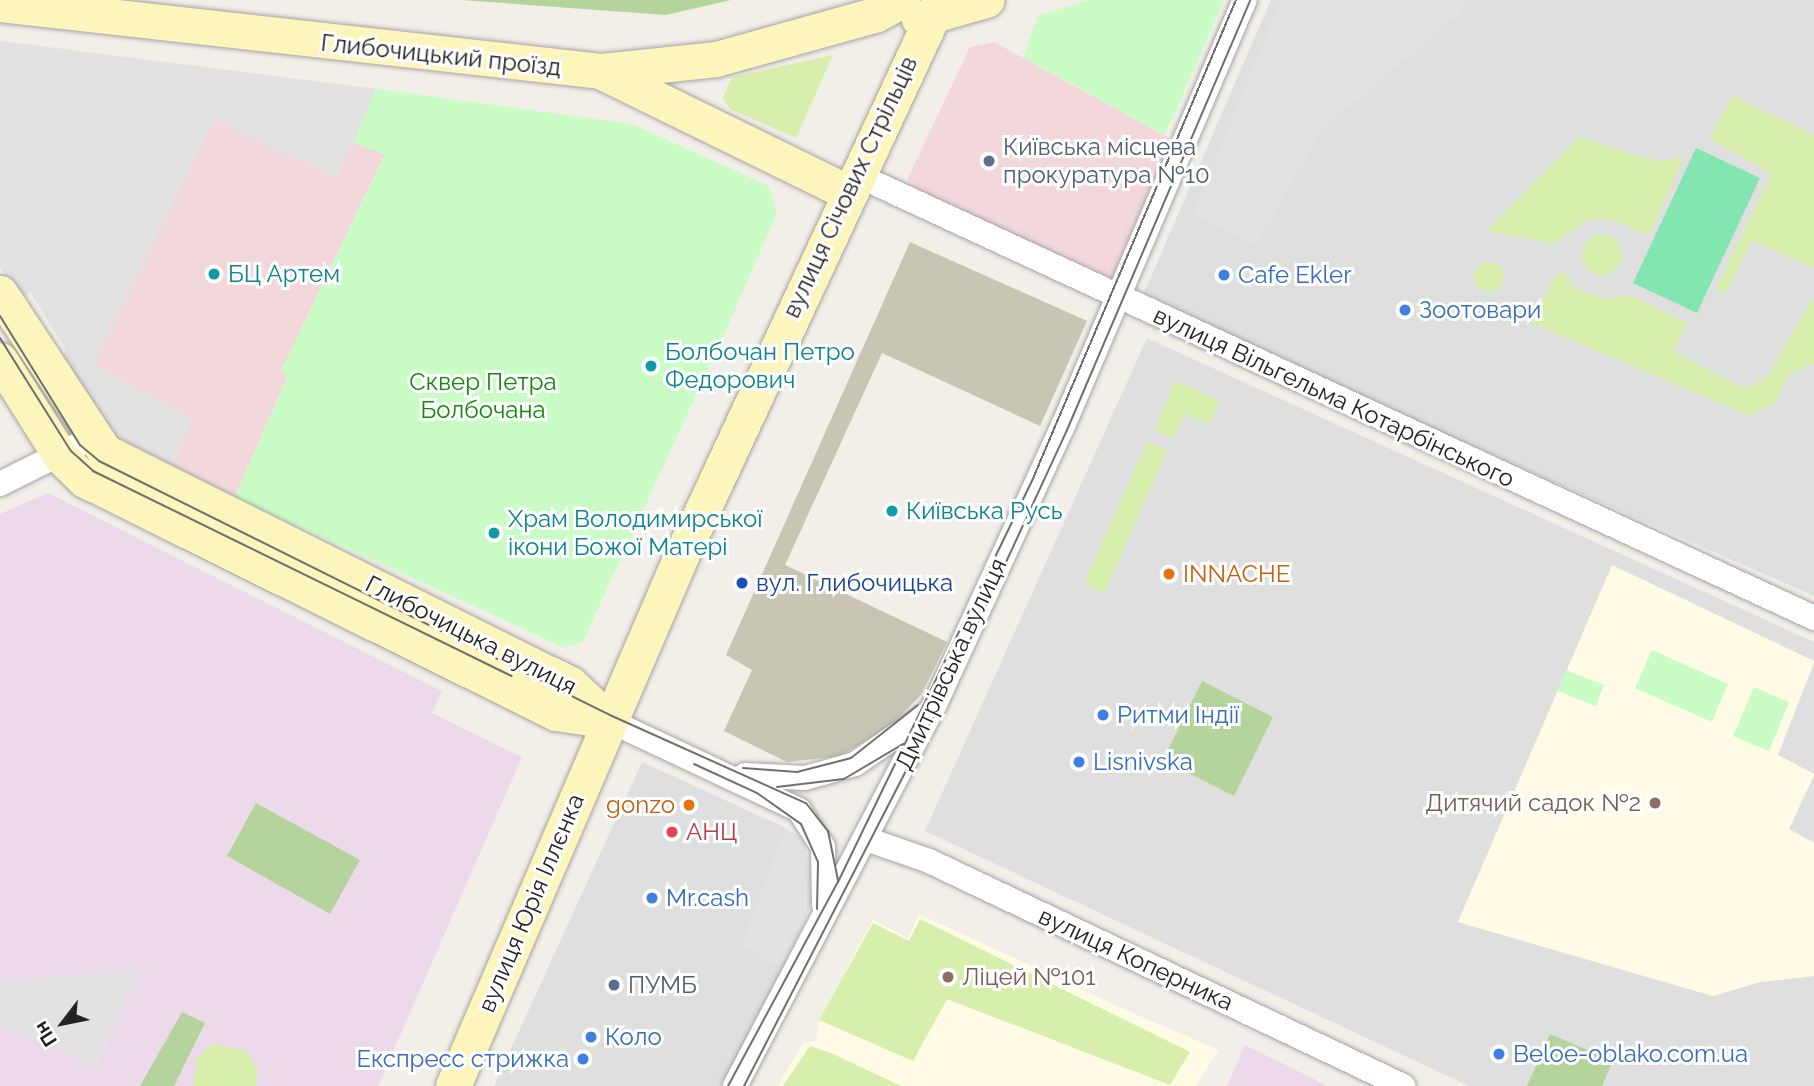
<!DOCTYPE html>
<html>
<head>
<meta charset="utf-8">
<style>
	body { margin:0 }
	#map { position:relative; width:1814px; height:1086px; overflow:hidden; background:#f2eee8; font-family:Raleway,sans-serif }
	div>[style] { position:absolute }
	.residential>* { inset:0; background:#e0dfdf }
	.commercial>* { inset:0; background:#f3d8db }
	.industrial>* { inset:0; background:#ecdaeb }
	.education>* { inset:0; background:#fffbe5 }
	.construction>* { inset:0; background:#c8c5b3 }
	.grass>* { inset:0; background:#d7eead }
	.round { border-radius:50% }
	.forest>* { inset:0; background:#b4d49b }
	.park>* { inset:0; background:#c9fdc5 }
	.pitch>* { inset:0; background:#83e5b0 }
	.parking>* { inset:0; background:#e2e2e2 }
	.roads { filter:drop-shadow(0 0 2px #a6a6a6) drop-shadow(0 0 2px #a6a6a6) }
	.minor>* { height:24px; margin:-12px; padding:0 12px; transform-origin:12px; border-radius:12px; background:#fff }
	.secondary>* { height:35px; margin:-17.5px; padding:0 17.5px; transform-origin:17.5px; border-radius:17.5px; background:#fdf6bc }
	.tram>* { height:2px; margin:-1px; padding:0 1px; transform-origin:1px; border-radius:1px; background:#707070 }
	.dots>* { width:19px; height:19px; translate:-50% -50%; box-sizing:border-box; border:4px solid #fff; border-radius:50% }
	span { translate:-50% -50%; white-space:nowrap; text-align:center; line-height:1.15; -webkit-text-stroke:6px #fff; paint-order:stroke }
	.street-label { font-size:24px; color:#222 }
	.service-label { font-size:24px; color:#4e5e75 }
	.left { translate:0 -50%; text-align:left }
	.culture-label { font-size:24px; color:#0d838f }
	.shop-label { font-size:24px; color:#366cbe }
	.right { translate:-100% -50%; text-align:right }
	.park-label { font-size:24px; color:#0f8a06 }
	.food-label { font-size:24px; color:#c56008 }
	.transit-label { font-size:24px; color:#164399 }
	.education-label { font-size:24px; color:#785e54 }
	.health-label { font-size:24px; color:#be3a42 }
	.north { position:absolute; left:28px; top:988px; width:70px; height:70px; -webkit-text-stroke:5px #fff; paint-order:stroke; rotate:238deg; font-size:19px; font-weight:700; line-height:28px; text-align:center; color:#222 }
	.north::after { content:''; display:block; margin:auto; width:24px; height:32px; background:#222; clip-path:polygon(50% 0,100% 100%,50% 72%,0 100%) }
</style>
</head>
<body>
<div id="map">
	<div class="residential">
		<i style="clip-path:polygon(1271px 0,1814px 0,1814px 596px,1322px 380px,1144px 293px)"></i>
		<i style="clip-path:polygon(1147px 338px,1814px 642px,1814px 661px,1612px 566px,1458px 922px,1713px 996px,1760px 982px,1814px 976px,1814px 1086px,1469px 1086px,925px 831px)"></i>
		<i style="clip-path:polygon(1814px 664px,1814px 774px,1778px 755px)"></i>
		<i style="clip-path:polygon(642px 762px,786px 828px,742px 945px,784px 969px,721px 1086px,494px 1086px)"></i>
		<i style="clip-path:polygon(1814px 776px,1814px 843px,1789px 829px)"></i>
	</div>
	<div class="commercial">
		<i style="clip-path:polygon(0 41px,376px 89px,354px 142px,385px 154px,281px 371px,288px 375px,235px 497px,118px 438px,61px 365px,66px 349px,30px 292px,0 267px)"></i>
		<i style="clip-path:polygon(994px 42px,1173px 140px,1112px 284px,919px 194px,907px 180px,970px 47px)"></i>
	</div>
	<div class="industrial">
		<i style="clip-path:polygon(48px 493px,442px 691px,432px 713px,522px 757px,378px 1086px,0 1086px,0 514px)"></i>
		<i style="clip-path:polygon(1245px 1045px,1328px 1086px,1227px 1086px)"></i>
	</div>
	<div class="education">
		<i style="clip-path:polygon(1612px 565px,1814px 661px,1778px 755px,1814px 774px,1789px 829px,1814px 843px,1814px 976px,1760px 982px,1713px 996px,1458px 922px)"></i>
		<i style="clip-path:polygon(919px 914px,1137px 1015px,1219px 1050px,1196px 1086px,778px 1086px,803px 1043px,816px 1041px,819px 1020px,873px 920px,908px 938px)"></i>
	</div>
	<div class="construction">
		<i style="clip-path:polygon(910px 242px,1087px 321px,1040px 426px,882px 353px,785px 565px,947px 642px,921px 695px,889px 727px,840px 756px,787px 762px,724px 731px,752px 670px,726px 655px)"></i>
	</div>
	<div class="grass">
		<i style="clip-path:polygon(833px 55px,796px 138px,730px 109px,723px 98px,732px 77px)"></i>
		<i style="clip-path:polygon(1733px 96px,1814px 135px,1814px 268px,1752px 240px,1726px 293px,1716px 289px,1771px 174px,1709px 138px)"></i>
		<i style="clip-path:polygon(1579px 137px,1656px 161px,1684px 158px,1649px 235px,1609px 219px,1585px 221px,1555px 244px,1486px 231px)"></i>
		<i class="round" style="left:1582px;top:235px;width:40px;height:40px"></i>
		<i class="round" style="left:1474px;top:262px;width:30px;height:30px"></i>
		<i style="clip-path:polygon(1560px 270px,1576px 289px,1606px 299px,1630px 295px,1688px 323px,1673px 351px,1745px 389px,1768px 376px,1814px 296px,1814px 363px,1788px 375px,1776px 402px,1750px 416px,1529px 322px)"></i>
		<i style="clip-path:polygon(1175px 381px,1220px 401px,1210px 425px,1184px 414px,1173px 438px,1154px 429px)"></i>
		<i style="clip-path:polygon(1147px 442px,1167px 451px,1104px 593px,1084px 584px)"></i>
		<i style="clip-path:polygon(920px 919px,1190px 1052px,1170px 1085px,947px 999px,913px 1061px,819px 1020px,873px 923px,909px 941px)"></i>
		<i style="clip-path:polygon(214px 1044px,246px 1050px,257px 1069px,256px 1086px,193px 1086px,197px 1057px)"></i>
		<i style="clip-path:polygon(810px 1046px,833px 1054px,901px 1086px,783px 1086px)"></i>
	</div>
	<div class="forest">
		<i style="clip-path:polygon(461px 0,731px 0,666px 15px)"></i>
		<i style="clip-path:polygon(1202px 681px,1273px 717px,1234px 796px,1163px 760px)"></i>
		<i style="clip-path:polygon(256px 803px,360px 860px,330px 914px,227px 856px)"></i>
		<i style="clip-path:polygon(182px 1012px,205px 1023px,174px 1086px,140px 1086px)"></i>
		<i style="clip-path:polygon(1550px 1034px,1613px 1061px,1602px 1086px,1527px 1086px)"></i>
	</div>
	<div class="park">
		<i style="clip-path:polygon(1088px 0,1224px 0,1165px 135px,1023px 57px,1038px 16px)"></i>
		<i style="clip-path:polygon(376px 89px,632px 124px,769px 186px,777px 212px,730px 321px,583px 641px,565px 648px,235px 497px,288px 376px,281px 371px,385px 155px,353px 142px)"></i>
		<i style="clip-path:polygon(1652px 650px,1728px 684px,1712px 722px,1635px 688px)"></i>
		<i style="clip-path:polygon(1566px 670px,1604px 685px,1596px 706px,1558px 691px)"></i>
		<i style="clip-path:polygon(1754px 687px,1789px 702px,1769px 751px,1733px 736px)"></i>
	</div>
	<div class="pitch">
		<i style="clip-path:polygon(1696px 148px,1760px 178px,1697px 313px,1633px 283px)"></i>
	</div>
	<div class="parking">
		<i style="clip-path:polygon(1281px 0,1466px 0,1461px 13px,1322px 129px,1256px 245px,1193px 215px)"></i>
		<i style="clip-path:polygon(0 41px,376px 89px,337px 178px,214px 120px,94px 365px,193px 418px,173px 466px,97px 420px,61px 365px,66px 349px,30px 292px,19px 298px,0 267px)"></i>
		<i style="clip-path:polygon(786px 828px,803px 839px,815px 895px,784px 969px,742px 945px)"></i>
		<i style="clip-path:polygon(141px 971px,96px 1066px,0 1026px,0 980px)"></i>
	</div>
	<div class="roads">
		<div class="minor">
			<i style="left:855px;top:174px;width:1057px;rotate:24.84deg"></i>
			<i style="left:0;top:484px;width:101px;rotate:-26.6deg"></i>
			<i style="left:610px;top:721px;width:209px;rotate:25.2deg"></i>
			<i style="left:799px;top:810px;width:44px;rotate:57deg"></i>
			<i style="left:823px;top:847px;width:58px;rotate:89deg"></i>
			<i style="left:745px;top:775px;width:60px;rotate:2.9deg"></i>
			<i style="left:805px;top:778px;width:52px;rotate:-15.6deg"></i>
			<i style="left:855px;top:764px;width:86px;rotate:-34.6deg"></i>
			<i style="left:866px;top:839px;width:67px;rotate:19.2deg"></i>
			<i style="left:929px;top:861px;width:525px;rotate:25.39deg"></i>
			<i style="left:735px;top:1086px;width:431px;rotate:-62.4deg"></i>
			<i style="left:935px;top:704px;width:306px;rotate:-65.3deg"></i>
			<i style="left:1063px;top:426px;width:463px;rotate:-66.9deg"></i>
		</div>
		<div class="secondary">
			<i style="left:0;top:4px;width:606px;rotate:6.35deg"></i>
			<i style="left:602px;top:71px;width:115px;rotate:-6deg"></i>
			<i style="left:716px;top:59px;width:167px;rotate:-15.6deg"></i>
			<i style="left:877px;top:14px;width:29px;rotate:-29deg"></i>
			<i style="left:919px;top:19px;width:70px;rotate:-15.8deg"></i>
			<i style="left:602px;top:72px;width:273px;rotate:26.1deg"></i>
			<i style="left:0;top:293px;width:191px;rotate:56.6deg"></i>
			<i style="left:105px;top:452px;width:520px;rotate:26.52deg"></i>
			<i style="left:570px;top:684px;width:54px;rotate:42.8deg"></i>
			<i style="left:0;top:360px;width:115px;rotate:57.8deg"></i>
			<i style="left:61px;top:457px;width:33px;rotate:44deg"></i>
			<i style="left:85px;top:480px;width:525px;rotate:26.32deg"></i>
			<i style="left:556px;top:713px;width:55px;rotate:8.4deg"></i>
			<i style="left:453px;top:1086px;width:579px;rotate:-66.71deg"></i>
			<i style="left:682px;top:554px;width:611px;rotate:-65.03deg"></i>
		</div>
	</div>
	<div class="tram">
		<i style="left:0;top:316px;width:152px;rotate:58.2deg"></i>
		<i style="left:80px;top:445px;width:25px;rotate:40deg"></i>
		<i style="left:99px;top:461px;width:573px;rotate:26.43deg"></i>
		<i style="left:612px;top:716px;width:213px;rotate:24.2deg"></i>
		<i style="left:806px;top:803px;width:36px;rotate:52deg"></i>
		<i style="left:828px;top:831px;width:50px;rotate:78.5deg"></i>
		<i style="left:0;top:338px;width:133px;rotate:57.9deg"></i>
		<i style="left:71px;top:451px;width:30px;rotate:42deg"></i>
		<i style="left:93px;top:471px;width:466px;rotate:26.1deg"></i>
		<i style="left:694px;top:764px;width:69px;rotate:24.7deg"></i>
		<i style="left:757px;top:793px;width:54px;rotate:35.2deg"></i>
		<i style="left:801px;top:824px;width:42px;rotate:65.9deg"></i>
		<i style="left:818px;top:862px;width:47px;rotate:91.2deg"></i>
		<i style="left:743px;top:768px;width:54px;rotate:4.2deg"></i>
		<i style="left:797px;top:772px;width:56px;rotate:-14.5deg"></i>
		<i style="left:851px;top:758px;width:85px;rotate:-38.3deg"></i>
		<i style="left:777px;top:787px;width:67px;rotate:-6.8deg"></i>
		<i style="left:844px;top:779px;width:69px;rotate:-30.7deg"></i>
		<i style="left:728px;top:1086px;width:232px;rotate:-61.7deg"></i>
		<i style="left:838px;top:882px;width:451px;rotate:-64.2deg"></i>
		<i style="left:1034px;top:476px;width:517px;rotate:-67.01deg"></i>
		<i style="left:744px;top:1086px;width:428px;rotate:-62.8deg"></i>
		<i style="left:940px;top:705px;width:303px;rotate:-65.2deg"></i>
		<i style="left:1067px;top:430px;width:467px;rotate:-66.9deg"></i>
	</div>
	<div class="dots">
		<i style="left:989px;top:161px;background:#5c6f8a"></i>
		<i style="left:214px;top:274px;background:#0f9aa8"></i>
		<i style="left:1224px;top:275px;background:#3f7fe0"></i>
		<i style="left:1405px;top:310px;background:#3f7fe0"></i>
		<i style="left:651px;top:366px;background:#0f9aa8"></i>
		<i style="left:892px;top:511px;background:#0f9aa8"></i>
		<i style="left:494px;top:533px;background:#0f9aa8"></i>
		<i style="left:1169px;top:574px;background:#e8710a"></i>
		<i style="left:742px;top:583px;background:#1a4fb4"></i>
		<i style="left:1103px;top:715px;background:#3f7fe0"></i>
		<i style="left:1079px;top:762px;background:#3f7fe0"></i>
		<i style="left:1655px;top:803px;background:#8d6e63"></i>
		<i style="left:689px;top:805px;background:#e8710a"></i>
		<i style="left:672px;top:832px;background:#e0444e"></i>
		<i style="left:652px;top:898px;background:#3f7fe0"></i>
		<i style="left:948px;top:977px;background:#8d6e63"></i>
		<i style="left:614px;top:985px;background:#5c6f8a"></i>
		<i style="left:591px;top:1037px;background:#3f7fe0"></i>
		<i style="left:1499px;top:1054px;background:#3f7fe0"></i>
		<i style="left:583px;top:1059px;background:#3f7fe0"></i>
	</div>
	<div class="street-label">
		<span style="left:441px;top:55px;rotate:6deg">Глибочицький проїзд</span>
		<span style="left:850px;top:187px;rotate:-65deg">вулиця Січових Стрільців</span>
		<span style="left:1334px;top:397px;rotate:25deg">вулиця Вільгельма Котарбінського</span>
		<span style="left:471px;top:635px;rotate:27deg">Глибочицька вулиця</span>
		<span style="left:951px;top:664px;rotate:-65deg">Дмитрівська вулиця</span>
		<span style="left:531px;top:903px;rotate:-67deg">вулиця Юрія Іллєнка</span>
		<span style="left:1136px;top:959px;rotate:25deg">вулиця Коперника</span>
	</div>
	<div class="service-label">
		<span class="left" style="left:1003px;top:161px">Київська місцева<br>прокуратура №10</span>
		<span class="left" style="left:628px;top:985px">ПУМБ</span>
	</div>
	<div class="culture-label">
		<span class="left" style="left:228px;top:274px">БЦ Артем</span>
		<span class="left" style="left:665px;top:366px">Болбочан Петро<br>Федорович</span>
		<span class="left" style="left:906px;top:511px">Київська Русь</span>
		<span class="left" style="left:508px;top:533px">Храм Володимирської<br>ікони Божої Матері</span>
	</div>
	<div class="shop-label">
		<span class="left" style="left:1238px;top:275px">Cafe Ekler</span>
		<span class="left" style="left:1419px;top:310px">Зоотовари</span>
		<span class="left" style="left:1117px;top:715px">Ритми Індії</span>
		<span class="left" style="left:1093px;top:762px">Lisnivska</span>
		<span class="left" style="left:666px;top:898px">Mr.cash</span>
		<span class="left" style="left:605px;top:1037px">Коло</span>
		<span class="left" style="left:1513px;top:1054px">Beloe-oblako.com.ua</span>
		<span class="right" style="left:569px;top:1059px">Експресс стрижка</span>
	</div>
	<div class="park-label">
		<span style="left:483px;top:396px">Сквер Петра<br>Болбочана</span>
	</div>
	<div class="food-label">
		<span class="left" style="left:1183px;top:574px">INNACHE</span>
		<span class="right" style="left:675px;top:805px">gonzo</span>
	</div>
	<div class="transit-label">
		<span class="left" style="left:756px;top:583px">вул. Глибочицька</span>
	</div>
	<div class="education-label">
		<span class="right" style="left:1641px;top:803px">Дитячий садок №2</span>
		<span class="left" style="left:962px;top:977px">Ліцей №101</span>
	</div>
	<div class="health-label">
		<span class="left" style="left:686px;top:832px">АНЦ</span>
	</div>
	<div class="north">Пн</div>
</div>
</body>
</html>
